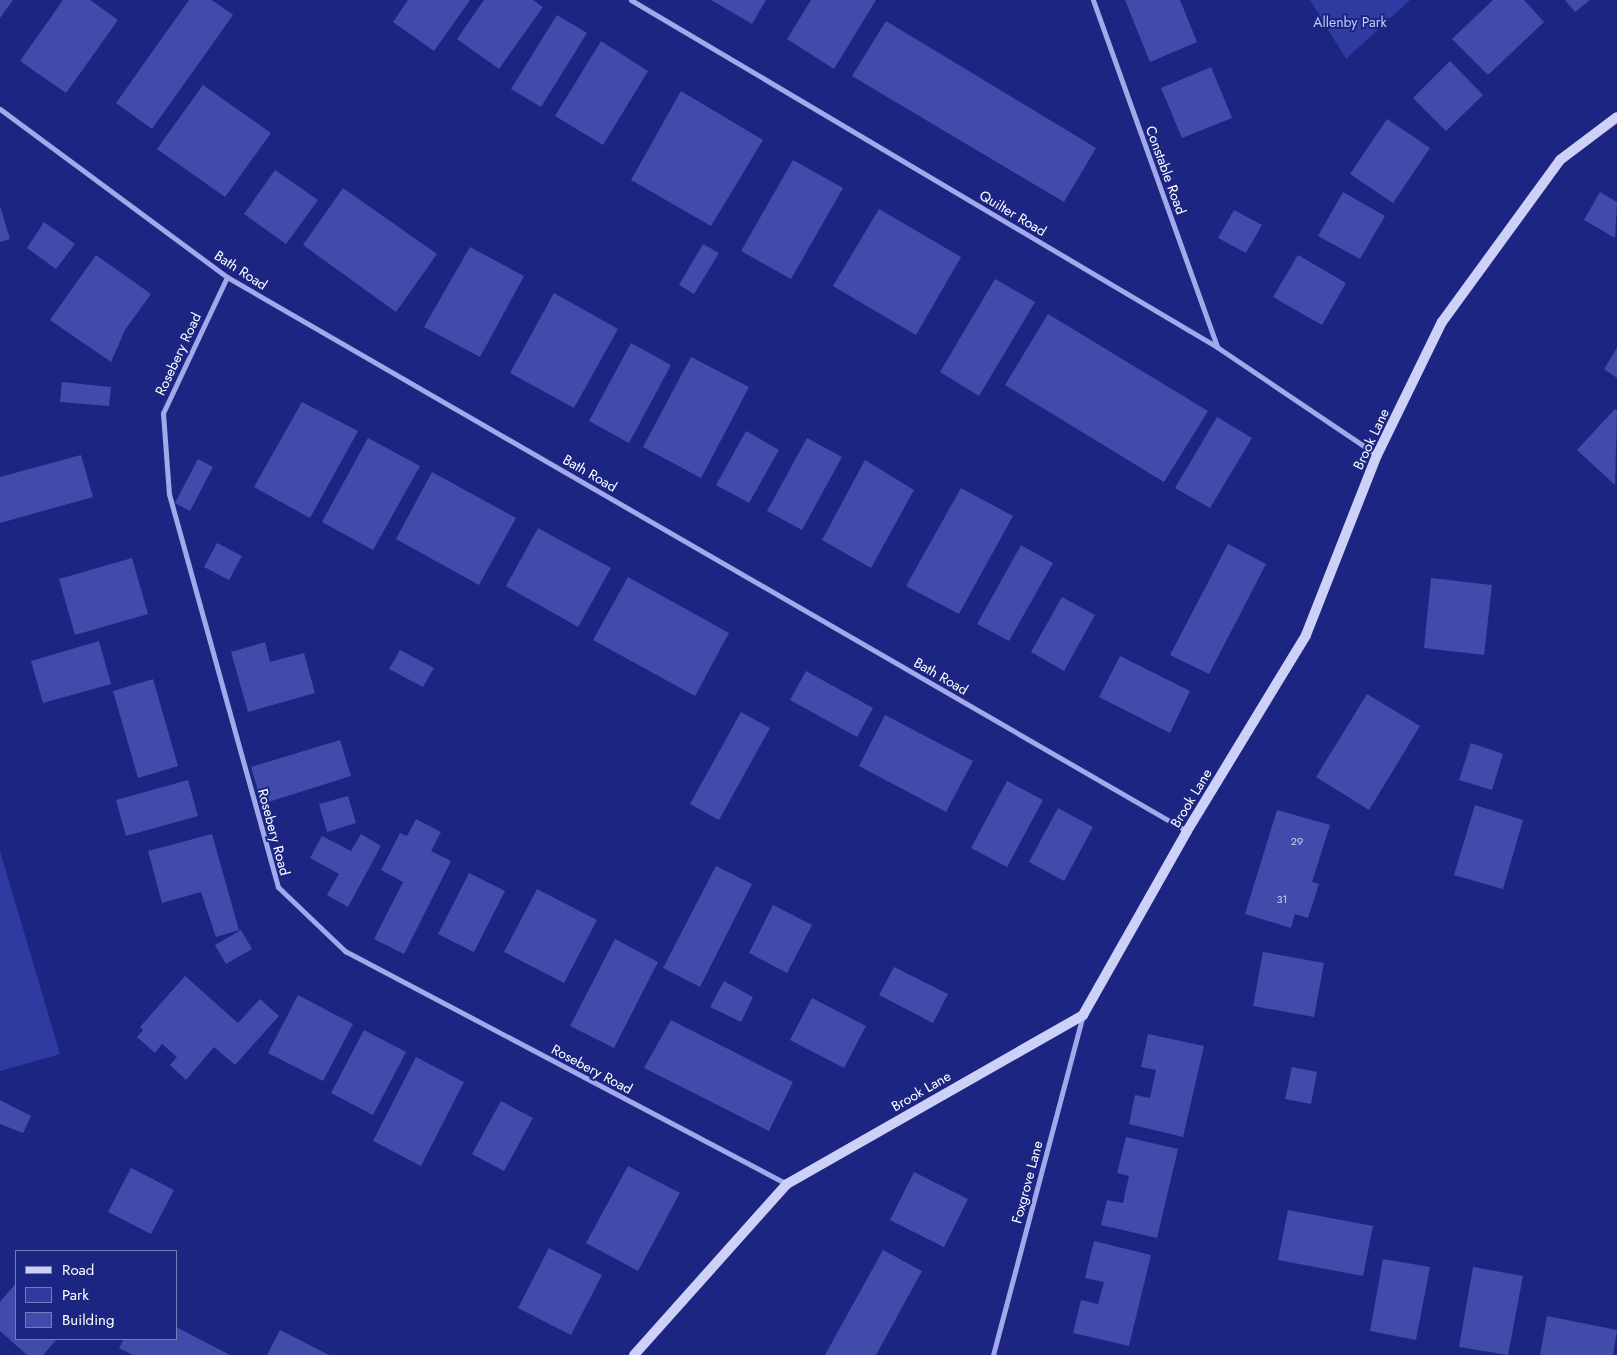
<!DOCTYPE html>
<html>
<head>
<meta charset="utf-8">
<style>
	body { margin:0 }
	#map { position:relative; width:1617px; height:1355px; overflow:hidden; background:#1c2682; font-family:Jost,sans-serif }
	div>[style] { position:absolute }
	.green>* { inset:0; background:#303ba1 }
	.building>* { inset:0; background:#404baa }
	.street>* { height:5px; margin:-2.5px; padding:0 2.5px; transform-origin:2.5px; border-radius:2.5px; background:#a2a9ea }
	.secondary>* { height:10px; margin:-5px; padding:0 5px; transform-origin:5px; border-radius:5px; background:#cdd1f7 }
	span { translate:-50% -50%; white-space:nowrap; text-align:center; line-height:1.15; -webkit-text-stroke:4px #1c2682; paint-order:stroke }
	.number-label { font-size:11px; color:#cfd2ea }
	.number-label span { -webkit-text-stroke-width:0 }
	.park-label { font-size:14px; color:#c6cbf7 }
	.street-label { font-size:14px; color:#fff }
	.legend { position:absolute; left:15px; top:1250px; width:162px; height:90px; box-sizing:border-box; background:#1c2682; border:1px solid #777db4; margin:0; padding:6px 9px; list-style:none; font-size:15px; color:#fff }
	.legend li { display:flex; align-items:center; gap:10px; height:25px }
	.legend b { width:25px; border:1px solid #777db4 }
</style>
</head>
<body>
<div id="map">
	<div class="green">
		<i style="clip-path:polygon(1310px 0,1410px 0,1346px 59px)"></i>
		<i style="clip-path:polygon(0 851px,60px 1054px,0 1071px)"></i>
	</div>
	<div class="building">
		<i style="clip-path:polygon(0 0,13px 0,0 18px)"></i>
		<i style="clip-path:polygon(63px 0,90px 0,118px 20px,66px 93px,20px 61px)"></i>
		<i style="clip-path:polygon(189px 0,212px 0,233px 15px,152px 129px,116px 103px)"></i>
		<i style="clip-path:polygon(408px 0,470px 0,434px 51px,393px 22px)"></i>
		<i style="clip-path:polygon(484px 0,533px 0,543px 7px,499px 69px,457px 39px)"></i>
		<i style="clip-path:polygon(711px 0,766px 0,752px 24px)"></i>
		<i style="clip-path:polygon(811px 0,876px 0,834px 69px,787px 39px)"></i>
		<i style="clip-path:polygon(1125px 0,1180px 0,1197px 42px,1150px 62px)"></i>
		<i style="clip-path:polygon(1493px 0,1524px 0,1544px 22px,1488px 75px,1452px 39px)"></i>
		<i style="clip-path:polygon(1565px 0,1590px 0,1575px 12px)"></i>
		<i style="clip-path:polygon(557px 15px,587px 33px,541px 107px,511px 89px)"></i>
		<i style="clip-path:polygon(886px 21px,1096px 148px,1064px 202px,852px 76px)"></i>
		<i style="clip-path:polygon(601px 41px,648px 71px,603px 145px,555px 116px)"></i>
		<i style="clip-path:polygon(1450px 61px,1483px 95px,1446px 131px,1413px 98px)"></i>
		<i style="clip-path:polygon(1211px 67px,1232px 118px,1182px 138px,1161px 88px)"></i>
		<i style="clip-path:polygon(203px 85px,271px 133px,225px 197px,157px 149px)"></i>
		<i style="clip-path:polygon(681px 91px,763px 140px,711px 226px,631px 180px)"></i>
		<i style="clip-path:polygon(1387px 119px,1430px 148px,1393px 203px,1350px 174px)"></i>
		<i style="clip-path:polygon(793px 160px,843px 188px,791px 279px,741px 251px)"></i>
		<i style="clip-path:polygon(275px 170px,318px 200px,286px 244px,244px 214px)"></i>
		<i style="clip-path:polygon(343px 188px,437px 254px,396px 312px,303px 245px)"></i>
		<i style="clip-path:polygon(1343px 192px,1385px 216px,1360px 259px,1318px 236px)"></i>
		<i style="clip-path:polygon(1600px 192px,1617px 202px,1615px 238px,1584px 220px)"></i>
		<i style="clip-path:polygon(0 206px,10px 239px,0 242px)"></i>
		<i style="clip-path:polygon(879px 209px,961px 257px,916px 335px,833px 286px)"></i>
		<i style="clip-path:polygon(1234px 210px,1262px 225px,1246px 253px,1218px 238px)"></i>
		<i style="clip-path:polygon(44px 222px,75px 244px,56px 269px,27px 248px)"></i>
		<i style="clip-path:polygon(703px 244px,719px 253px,694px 294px,679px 285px)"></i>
		<i style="clip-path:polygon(470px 247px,524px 276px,480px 357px,424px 327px)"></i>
		<i style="clip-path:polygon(96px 255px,151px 294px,125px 330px,111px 362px,50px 320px)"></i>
		<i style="clip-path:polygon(1298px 255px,1346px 283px,1322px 325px,1273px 297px)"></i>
		<i style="clip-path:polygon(995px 279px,1035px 302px,979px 396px,940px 372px)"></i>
		<i style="clip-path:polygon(554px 293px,618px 329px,574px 408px,510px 373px)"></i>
		<i style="clip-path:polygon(1048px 314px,1208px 411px,1164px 482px,1005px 385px)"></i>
		<i style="clip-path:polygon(631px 343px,671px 365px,629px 443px,589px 421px)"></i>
		<i style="clip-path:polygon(1617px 348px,1617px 378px,1604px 369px)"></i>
		<i style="clip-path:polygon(691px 357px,749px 387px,701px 478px,643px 447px)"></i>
		<i style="clip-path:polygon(62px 382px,111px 387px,109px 406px,60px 402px)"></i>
		<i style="clip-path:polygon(302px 402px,358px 431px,310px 518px,254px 487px)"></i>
		<i style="clip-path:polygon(1615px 409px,1617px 411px,1615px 485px,1577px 450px)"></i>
		<i style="clip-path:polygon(1217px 417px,1252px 438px,1210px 508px,1175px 488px)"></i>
		<i style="clip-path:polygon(746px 431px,779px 450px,749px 503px,716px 485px)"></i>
		<i style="clip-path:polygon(368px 438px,420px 466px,373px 550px,322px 522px)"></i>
		<i style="clip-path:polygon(807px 438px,842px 457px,802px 530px,767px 511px)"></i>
		<i style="clip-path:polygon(81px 455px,93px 497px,0 523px,0 477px)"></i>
		<i style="clip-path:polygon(198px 459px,213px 467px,190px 511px,175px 503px)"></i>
		<i style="clip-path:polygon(865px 460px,914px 490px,871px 568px,822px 540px)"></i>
		<i style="clip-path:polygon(432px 472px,516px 518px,479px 585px,396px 539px)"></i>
		<i style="clip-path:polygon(961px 488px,1013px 516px,959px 614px,906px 586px)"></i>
		<i style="clip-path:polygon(538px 528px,611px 568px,578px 627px,506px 586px)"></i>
		<i style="clip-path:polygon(217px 543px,242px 556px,229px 580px,204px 567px)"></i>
		<i style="clip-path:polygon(1228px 544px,1266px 564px,1209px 674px,1170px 655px)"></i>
		<i style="clip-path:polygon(1021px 545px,1053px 563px,1009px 641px,977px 624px)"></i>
		<i style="clip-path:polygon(132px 558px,148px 614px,75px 635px,59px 579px)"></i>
		<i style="clip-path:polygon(628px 577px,729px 633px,695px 696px,593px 640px)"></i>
		<i style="clip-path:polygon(1431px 578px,1492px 585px,1484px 655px,1424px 648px)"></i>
		<i style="clip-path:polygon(1062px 597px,1095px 615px,1064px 671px,1031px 652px)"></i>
		<i style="clip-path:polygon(99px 641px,111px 684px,43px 703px,31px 661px)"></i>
		<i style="clip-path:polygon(265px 642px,270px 662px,304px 653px,315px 693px,248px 712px,231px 652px)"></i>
		<i style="clip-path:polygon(400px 650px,434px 668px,423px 687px,389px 669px)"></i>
		<i style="clip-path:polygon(1120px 656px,1190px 691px,1170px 733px,1099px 697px)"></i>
		<i style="clip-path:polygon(806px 671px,873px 708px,857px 737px,790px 700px)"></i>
		<i style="clip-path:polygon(153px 679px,178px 766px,138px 778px,113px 691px)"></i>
		<i style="clip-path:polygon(1367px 694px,1420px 726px,1369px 810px,1316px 777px)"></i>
		<i style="clip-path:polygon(741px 712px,770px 728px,719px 820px,690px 804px)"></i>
		<i style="clip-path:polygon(885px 715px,973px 761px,946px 812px,859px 766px)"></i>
		<i style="clip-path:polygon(340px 740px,351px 776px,262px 804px,251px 767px)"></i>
		<i style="clip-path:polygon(1471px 743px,1503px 754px,1492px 790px,1459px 780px)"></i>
		<i style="clip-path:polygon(188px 780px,198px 816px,126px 836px,116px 800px)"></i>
		<i style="clip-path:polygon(1007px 781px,1043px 800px,1007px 867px,971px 848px)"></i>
		<i style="clip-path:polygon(348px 796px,356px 823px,327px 832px,319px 804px)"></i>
		<i style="clip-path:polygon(1475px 805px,1523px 820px,1503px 889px,1454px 875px)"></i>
		<i style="clip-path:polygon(1058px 808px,1093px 827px,1064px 881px,1029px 862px)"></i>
		<i style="clip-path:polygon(1277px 810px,1330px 825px,1312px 882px,1319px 884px,1308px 918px,1295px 914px,1291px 928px,1245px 914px)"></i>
		<i style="clip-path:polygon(416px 819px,441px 832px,431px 851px,451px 861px,404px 954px,374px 939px,403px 882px,381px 870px,400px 833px,407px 836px)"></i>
		<i style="clip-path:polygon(212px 834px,239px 930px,216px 937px,201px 892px,162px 903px,148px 851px)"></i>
		<i style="clip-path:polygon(361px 834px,381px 846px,348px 907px,327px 895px,339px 874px,310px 858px,322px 836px,351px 851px)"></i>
		<i style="clip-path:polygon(716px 866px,752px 884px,700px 987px,663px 968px)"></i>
		<i style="clip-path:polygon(469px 873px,505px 891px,474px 952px,438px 934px)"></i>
		<i style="clip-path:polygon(537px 889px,597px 920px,564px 983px,504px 952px)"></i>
		<i style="clip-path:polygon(773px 905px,812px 925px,787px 973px,749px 953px)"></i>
		<i style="clip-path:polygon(241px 930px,252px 949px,226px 964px,215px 945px)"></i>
		<i style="clip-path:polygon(615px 939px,658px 962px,614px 1048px,570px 1026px)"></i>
		<i style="clip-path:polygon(1263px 952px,1324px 963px,1314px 1017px,1253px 1006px)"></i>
		<i style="clip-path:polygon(894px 967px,948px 994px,933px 1023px,879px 995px)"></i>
		<i style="clip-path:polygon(185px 976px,238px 1023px,260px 999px,279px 1016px,235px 1065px,214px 1047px,186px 1080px,170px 1065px,177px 1057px,162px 1044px,155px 1053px,137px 1037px,143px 1030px,140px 1027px)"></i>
		<i style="clip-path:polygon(724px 981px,753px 997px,741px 1022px,710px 1007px)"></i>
		<i style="clip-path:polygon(298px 995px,353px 1024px,323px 1081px,268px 1053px)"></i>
		<i style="clip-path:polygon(812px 998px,866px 1026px,844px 1068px,790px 1040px)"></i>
		<i style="clip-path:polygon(671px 1020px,793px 1082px,769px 1131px,644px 1068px)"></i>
		<i style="clip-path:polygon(364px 1030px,406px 1052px,373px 1115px,331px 1093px)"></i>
		<i style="clip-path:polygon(1148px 1034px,1204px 1046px,1183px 1137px,1129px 1124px,1135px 1095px,1150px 1098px,1156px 1070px,1141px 1067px)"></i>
		<i style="clip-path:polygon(416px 1057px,464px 1082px,421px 1166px,373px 1141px)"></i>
		<i style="clip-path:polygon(1292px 1067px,1317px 1072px,1311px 1104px,1285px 1099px)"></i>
		<i style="clip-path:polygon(0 1100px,31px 1116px,23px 1133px,0 1124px)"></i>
		<i style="clip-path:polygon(501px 1101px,533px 1118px,504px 1171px,472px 1154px)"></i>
		<i style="clip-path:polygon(1126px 1137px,1178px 1149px,1157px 1238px,1101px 1225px,1107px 1200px,1123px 1203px,1129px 1176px,1117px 1173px)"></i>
		<i style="clip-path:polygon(628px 1166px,680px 1193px,638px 1271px,586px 1243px)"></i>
		<i style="clip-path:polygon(131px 1168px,174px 1190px,151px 1234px,108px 1212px)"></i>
		<i style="clip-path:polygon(914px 1172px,968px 1199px,944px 1247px,890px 1220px)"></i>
		<i style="clip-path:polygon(1288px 1210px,1373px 1226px,1363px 1276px,1278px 1260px)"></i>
		<i style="clip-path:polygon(1094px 1241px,1151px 1255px,1129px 1346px,1073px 1333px,1081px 1300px,1098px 1304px,1104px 1282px,1085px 1278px)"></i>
		<i style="clip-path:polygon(549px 1248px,602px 1275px,571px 1335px,518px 1308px)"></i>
		<i style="clip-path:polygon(883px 1250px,922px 1271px,876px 1355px,825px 1355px)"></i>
		<i style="clip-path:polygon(1383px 1259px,1430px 1267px,1416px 1340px,1370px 1331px)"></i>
		<i style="clip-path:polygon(1473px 1267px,1523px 1276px,1508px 1355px,1459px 1347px)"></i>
		<i style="clip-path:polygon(16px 1283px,16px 1339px,57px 1339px,43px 1355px,27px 1355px,0 1331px,0 1302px)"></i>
		<i style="clip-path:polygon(1547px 1316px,1617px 1330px,1613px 1355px,1540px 1355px)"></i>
		<i style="clip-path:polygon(176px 1327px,230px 1355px,133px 1355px,119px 1348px,124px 1339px,176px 1339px)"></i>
		<i style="clip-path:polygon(280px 1330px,329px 1355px,267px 1355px)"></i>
	</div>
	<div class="street">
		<i style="left:631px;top:0;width:681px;rotate:30.63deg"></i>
		<i style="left:1217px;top:347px;width:193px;rotate:34deg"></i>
		<i style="left:1093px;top:0;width:368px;rotate:70.3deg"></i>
		<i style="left:0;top:109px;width:282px;rotate:36.5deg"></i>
		<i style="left:227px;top:277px;width:1108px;rotate:29.99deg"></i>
		<i style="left:227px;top:277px;width:150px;rotate:115.2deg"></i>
		<i style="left:163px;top:413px;width:81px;rotate:85.8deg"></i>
		<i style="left:169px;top:494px;width:408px;rotate:74.5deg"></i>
		<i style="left:278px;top:887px;width:93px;rotate:43.7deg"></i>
		<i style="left:345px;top:951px;width:499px;rotate:27.8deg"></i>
		<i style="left:993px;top:1355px;width:350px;rotate:-75.2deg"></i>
	</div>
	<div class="secondary">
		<i style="left:634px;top:1355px;width:229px;rotate:-48.2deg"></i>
		<i style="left:787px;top:1184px;width:341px;rotate:-29.7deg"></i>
		<i style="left:1083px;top:1015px;width:211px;rotate:-60.5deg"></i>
		<i style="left:1187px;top:831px;width:229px;rotate:-58.7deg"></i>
		<i style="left:1306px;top:635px;width:193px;rotate:-68.5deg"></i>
		<i style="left:1377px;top:455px;width:148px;rotate:-64deg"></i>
		<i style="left:1442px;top:322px;width:200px;rotate:-53.9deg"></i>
		<i style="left:1560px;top:160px;width:71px;rotate:-37deg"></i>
	</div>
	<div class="number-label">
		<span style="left:1297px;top:841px">29</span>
		<span style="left:1282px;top:899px">31</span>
	</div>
	<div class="park-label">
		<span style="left:1350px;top:22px">Allenby Park</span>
	</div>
	<div class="street-label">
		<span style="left:1166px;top:170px;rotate:70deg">Constable Road</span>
		<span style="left:1013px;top:213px;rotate:31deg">Quilter Road</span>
		<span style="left:241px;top:270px;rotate:33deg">Bath Road</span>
		<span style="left:178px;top:354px;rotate:-65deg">Rosebery Road</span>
		<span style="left:1371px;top:439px;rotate:-65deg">Brook Lane</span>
		<span style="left:590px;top:473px;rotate:30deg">Bath Road</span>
		<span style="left:941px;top:676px;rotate:30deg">Bath Road</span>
		<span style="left:1191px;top:798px;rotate:-59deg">Brook Lane</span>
		<span style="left:274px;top:832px;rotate:75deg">Rosebery Road</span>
		<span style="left:592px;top:1069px;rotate:28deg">Rosebery Road</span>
		<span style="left:921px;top:1091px;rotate:-30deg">Brook Lane</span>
		<span style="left:1027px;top:1182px;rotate:-75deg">Foxgrove Lane</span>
	</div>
	<ul class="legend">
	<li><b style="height:6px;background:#cdd1f7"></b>Road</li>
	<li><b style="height:14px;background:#303ba1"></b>Park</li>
	<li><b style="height:14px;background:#404baa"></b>Building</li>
	</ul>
</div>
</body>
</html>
